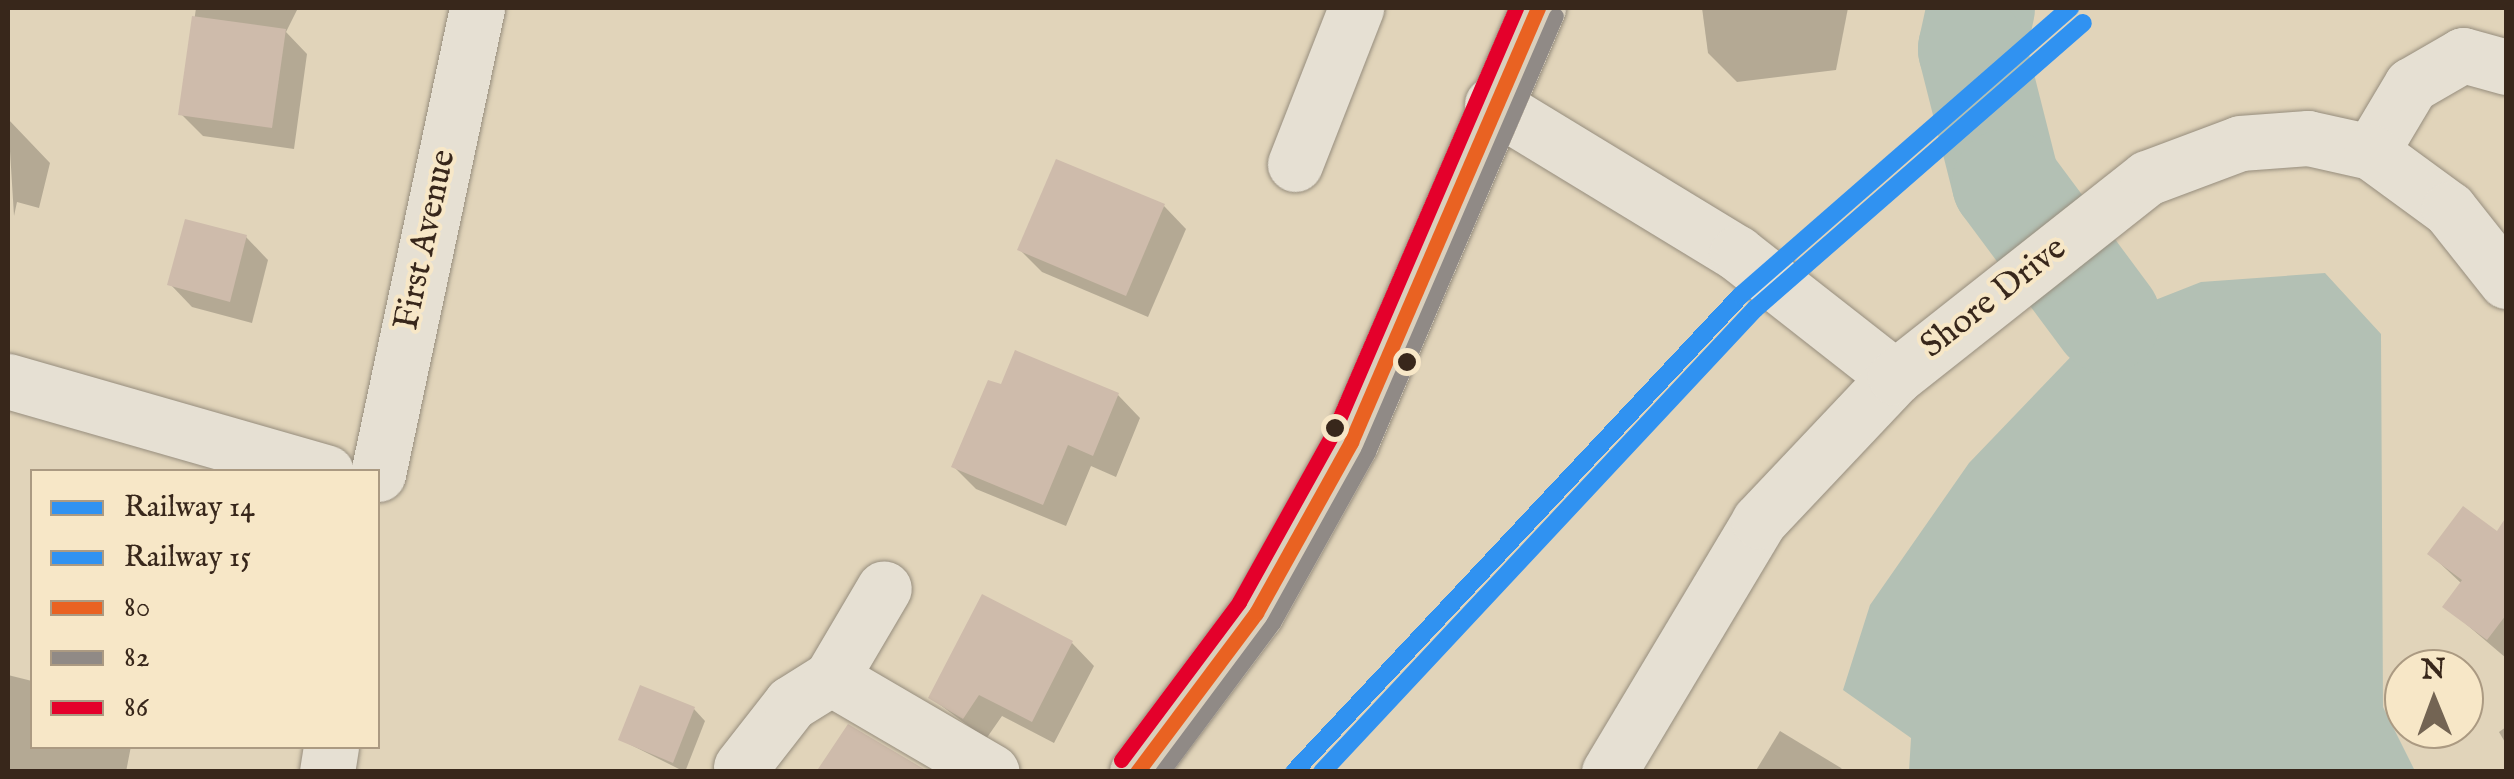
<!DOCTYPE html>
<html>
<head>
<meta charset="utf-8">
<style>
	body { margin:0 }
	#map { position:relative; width:2514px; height:779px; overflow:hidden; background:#e1d4ba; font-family:"IM FELL English",serif }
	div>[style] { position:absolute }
	.water>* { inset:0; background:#b3c0b4 }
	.shadow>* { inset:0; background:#0003 }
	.river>* { height:108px; margin:-54px; padding:0 54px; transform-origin:54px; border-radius:54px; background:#b3c0b4 }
	.building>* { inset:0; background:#cebbab }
	.roads { filter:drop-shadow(0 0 2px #968d7d) drop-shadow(0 0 2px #968d7d) }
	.minor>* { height:55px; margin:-27.5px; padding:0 27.5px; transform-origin:27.5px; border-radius:27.5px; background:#e6e0d3 }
	.major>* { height:55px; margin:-27.5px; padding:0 27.5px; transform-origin:27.5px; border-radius:27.5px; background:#dad0bd }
	.bus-1>* { height:15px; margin:-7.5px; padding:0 7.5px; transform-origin:7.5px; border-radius:7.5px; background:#e96222 }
	.bus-2>* { height:15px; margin:-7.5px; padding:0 7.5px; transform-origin:7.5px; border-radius:7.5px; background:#908a86 }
	.bus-3>* { height:15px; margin:-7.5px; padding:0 7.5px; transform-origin:7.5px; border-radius:7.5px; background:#e4002b }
	.rail-1>* { height:18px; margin:-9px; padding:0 9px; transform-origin:9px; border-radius:9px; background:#3092f1 }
	.rail-2>* { height:18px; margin:-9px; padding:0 9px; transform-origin:9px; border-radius:9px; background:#3092f1 }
	.dots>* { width:28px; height:28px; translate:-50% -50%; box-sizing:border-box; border:5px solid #f7e7c7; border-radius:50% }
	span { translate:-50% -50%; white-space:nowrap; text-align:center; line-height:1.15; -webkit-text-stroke:8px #f7e7c7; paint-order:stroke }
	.street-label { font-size:35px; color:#38271b }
	.frame { position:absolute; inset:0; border:10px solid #38271b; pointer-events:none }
	.legend { position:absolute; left:30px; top:469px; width:350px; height:280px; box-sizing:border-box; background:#f7e7c7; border:2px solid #ab9a82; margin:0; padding:12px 18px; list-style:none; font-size:30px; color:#38271b }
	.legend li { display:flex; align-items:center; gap:20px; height:50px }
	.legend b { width:50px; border:2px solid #ab9a82 }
	.north { position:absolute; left:2384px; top:649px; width:100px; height:100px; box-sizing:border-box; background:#f7e7c7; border:2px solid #ab9a82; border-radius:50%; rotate:359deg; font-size:28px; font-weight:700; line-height:40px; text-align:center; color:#38271b }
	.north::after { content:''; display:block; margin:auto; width:35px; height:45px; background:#736453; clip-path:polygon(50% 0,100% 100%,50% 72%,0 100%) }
</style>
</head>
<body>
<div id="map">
	<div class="water">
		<i style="clip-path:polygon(2325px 273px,2381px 334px,2383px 707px,2415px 771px,1909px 771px,1911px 738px,1843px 690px,1870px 605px,1969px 463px,2107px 319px,2201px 282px)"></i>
	</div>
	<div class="shadow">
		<i style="clip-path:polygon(196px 8px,298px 8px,286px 32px,307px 54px,294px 149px,203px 136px,181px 114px)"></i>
		<i style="clip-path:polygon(1702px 8px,1848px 8px,1836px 70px,1737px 82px,1708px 53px)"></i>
		<i style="clip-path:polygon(8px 119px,50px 163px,39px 208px,17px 202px,14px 216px)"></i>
		<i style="clip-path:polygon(1164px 206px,1186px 229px,1148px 317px,1042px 272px,1020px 250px)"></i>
		<i style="clip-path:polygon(246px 237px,268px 260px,252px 323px,192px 307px,170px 284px)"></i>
		<i style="clip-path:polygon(1118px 395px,1140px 418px,1116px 477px,1091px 466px,1066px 526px,976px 489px,954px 467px)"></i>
		<i style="clip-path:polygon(2498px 534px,2506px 543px,2506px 658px,2446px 607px,2462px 584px,2430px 554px)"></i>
		<i style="clip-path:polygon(1072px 643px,1094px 666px,1054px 743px,1002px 716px,986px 739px,931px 698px)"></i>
		<i style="clip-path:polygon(8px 675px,32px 681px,32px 746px,131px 746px,126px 772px,8px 772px)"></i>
		<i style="clip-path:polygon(694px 709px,705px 721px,685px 772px,621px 740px)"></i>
		<i style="clip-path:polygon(2506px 727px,2506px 744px,2499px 732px)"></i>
		<i style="clip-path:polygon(1780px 731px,1841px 768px,1844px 772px,1755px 772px)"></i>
	</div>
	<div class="river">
		<i style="left:1981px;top:8px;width:42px;rotate:102.4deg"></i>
		<i style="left:1972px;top:49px;width:138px;rotate:75.8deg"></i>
		<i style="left:2006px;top:183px;width:169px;rotate:53.4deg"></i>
	</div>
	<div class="building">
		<i style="clip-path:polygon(192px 16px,286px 29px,272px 128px,178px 115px)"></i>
		<i style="clip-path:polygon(1056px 159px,1165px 204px,1126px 296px,1017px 250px)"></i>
		<i style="clip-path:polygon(185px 219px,247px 235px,230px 302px,167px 285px)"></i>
		<i style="clip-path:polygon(1015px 350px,1119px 393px,1093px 456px,1068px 445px,1043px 505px,951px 467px,988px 380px,1001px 384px)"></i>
		<i style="clip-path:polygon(2463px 506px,2497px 531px,2506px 517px,2506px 615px,2487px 640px,2442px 607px,2462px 580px,2427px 554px)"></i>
		<i style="clip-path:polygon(982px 594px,1073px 641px,1032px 722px,979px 695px,963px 719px,928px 698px)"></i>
		<i style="clip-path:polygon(640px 685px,695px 707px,673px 763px,618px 740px)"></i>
		<i style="clip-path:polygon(848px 724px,929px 772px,816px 772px)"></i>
	</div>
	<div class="roads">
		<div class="minor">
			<i style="left:1492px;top:104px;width:287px;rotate:31.3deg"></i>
			<i style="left:1737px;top:253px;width:201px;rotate:38.1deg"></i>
			<i style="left:2371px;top:152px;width:78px;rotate:-59.2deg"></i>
			<i style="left:2411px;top:85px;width:60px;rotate:-30deg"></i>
			<i style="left:2463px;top:55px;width:45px;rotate:15.6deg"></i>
			<i style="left:1295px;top:164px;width:168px;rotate:-68.6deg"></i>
			<i style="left:8px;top:381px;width:331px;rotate:16deg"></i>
			<i style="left:378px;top:474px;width:476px;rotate:-78deg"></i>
			<i style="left:831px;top:678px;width:186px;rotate:30.3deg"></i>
			<i style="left:741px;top:767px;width:81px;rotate:-52deg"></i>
			<i style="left:791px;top:703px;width:47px;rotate:-32deg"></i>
			<i style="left:831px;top:678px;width:104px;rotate:-59.5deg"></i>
			<i style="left:327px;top:772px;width:26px;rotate:-81deg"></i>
			<i style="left:1609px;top:772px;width:292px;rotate:-59.1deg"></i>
			<i style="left:1759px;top:521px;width:198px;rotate:-46.6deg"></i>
			<i style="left:1895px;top:377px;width:321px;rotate:-38.3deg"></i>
			<i style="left:2147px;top:178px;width:99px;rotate:-20.6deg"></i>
			<i style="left:2240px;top:143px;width:68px;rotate:-4.2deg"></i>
			<i style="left:2308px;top:138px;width:65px;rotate:12.5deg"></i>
			<i style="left:2371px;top:152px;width:97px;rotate:36.2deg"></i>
			<i style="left:2449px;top:209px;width:92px;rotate:51.6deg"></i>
		</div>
		<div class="major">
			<i style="left:1137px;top:772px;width:199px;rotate:-53.2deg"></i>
			<i style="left:1256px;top:613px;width:196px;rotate:-60.9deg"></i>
			<i style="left:1351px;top:442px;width:473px;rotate:-66.7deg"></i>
		</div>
	</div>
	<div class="bus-1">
		<i style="left:1137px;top:772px;width:199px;rotate:-53.2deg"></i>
		<i style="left:1256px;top:613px;width:196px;rotate:-60.9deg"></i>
		<i style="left:1351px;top:442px;width:473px;rotate:-66.7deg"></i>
	</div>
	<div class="bus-2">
		<i style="left:1162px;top:772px;width:186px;rotate:-53.3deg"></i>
		<i style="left:1273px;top:623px;width:196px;rotate:-60.9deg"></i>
		<i style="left:1368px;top:452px;width:475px;rotate:-66.7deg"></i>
	</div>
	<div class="bus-3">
		<i style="left:1121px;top:760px;width:197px;rotate:-53.2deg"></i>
		<i style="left:1239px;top:602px;width:193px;rotate:-60.9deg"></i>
		<i style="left:1333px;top:433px;width:463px;rotate:-66.7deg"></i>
	</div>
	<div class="rail-1">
		<i style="left:1294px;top:772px;width:654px;rotate:-46.86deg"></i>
		<i style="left:1741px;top:295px;width:437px;rotate:-41.1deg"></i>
	</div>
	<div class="rail-2">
		<i style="left:1322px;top:772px;width:634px;rotate:-46.92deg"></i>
		<i style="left:1755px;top:309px;width:435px;rotate:-41.1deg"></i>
	</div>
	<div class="dots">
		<i style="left:1407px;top:362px;background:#38271b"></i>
		<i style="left:1335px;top:428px;background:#38271b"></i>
	</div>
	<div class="street-label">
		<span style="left:426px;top:240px;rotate:-78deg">First Avenue</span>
		<span style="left:1994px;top:298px;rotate:-38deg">Shore Drive</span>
	</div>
	<div class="frame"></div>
	<ul class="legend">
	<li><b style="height:12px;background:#3092f1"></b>Railway 14</li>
	<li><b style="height:12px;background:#3092f1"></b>Railway 15</li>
	<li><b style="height:12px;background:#e96222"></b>80</li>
	<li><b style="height:12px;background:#908a86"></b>82</li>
	<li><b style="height:12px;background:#e4002b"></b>86</li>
	</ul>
	<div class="north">N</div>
</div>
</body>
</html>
